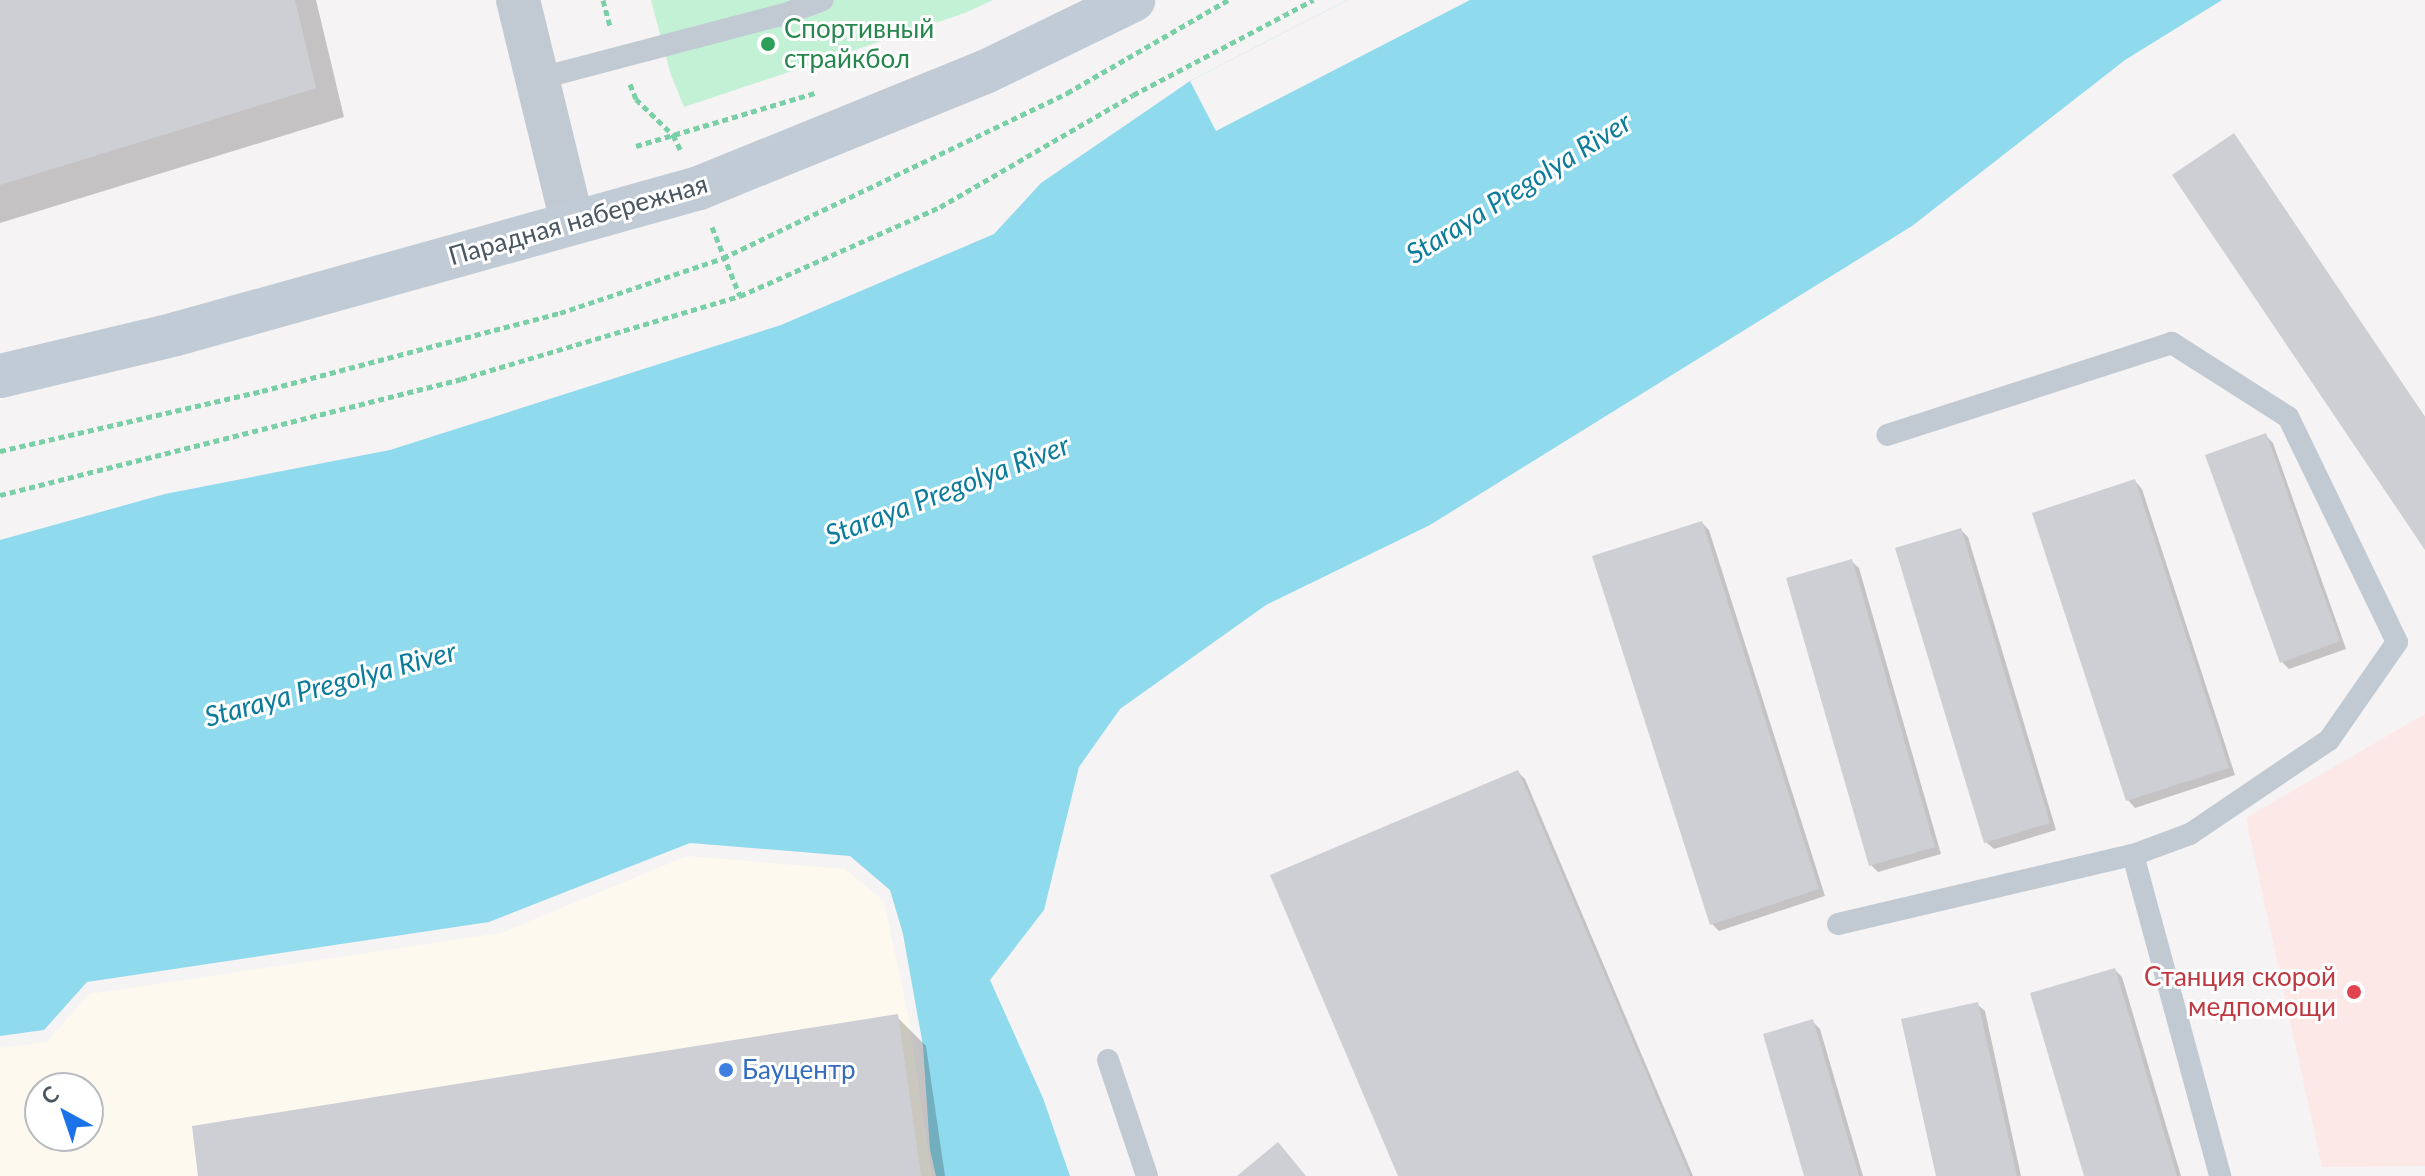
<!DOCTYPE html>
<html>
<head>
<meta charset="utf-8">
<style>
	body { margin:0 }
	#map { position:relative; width:2425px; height:1176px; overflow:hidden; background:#f5f3f3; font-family:Lato,sans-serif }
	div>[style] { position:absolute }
	.commercial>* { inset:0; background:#fdf9ef }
	.medical>* { inset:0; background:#fce8e6 }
	.green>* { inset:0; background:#c3f1d5 }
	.water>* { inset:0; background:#90daee }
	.pier>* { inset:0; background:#f5f3f3 }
	.shadow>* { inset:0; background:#0003 }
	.building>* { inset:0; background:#cdcfd5 }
	.path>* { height:5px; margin-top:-2.5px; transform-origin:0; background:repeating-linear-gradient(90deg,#7ad0a6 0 6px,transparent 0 10px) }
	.lane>* { height:22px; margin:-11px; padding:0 11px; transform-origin:11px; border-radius:11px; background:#c1cad2 }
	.street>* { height:44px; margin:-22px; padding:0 22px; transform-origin:22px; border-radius:22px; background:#c1cad2 }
	.secondary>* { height:44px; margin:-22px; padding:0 22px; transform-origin:22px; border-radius:22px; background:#c1cbd6 }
	.dots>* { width:22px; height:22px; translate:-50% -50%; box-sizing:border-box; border:4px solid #fff; border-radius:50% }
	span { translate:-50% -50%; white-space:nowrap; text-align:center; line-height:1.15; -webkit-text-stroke:6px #fff; paint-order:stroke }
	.leisure-label { font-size:26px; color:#27864d }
	.left { translate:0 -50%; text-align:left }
	.street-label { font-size:26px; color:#4a5661 }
	.health-label { font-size:26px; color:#be3a42 }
	.right { translate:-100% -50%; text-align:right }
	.shop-label { font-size:26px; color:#366cbe }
	.water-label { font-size:28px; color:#0c7c9b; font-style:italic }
	.north { position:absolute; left:24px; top:1072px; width:80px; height:80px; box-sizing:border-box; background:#fff; border:2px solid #b7bbc0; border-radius:50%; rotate:320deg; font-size:22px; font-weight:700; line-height:32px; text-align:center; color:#4a5661 }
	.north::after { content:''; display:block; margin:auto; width:28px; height:36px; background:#1a73e8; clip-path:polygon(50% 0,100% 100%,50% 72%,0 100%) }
</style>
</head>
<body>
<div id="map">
	<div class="commercial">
		<i style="clip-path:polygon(evenodd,687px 856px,845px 869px,884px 901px,909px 1019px,932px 1176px,0 1176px,0 1048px,47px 1042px,89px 994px,501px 933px,687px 856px,40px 1088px,88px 1088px,88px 1136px,40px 1136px,40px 1088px)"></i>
	</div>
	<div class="medical">
		<i style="clip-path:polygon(2425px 714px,2425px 1166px,2322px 1167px,2246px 818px)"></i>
	</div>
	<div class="green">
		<i style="clip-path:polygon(651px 0,993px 0,965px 13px,684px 107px,671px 75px)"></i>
	</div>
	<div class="water">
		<i style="clip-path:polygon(1347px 0,2222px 0,2125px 60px,1912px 226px,1430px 525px,1266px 605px,1120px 709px,1079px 767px,1044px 910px,990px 980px,1043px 1098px,1070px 1176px,936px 1176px,930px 1150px,923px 1046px,903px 934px,890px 890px,850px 856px,690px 843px,489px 922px,87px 982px,44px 1030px,0 1036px,0 540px,165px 494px,390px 450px,781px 325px,994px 234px,1041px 183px,1190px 81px)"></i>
	</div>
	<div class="pier">
		<i style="clip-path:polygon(1347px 0,1470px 0,1216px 131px,1190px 81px)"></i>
	</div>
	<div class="shadow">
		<i style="clip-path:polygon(0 0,316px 0,344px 117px,0 223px)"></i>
		<i style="clip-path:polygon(2234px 136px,2425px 417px,2425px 547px)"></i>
		<i style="clip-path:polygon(2265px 435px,2273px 443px,2346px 649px,2289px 669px,2282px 662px)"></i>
		<i style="clip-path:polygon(2135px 481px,2142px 489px,2235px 775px,2135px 808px,2128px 800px)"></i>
		<i style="clip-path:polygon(1702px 523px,1709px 530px,1825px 896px,1719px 931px,1711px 923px)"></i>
		<i style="clip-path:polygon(1961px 530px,1968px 537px,2056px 830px,1994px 849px,1986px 842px)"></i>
		<i style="clip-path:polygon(1851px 561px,1859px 568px,1941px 854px,1878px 872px,1871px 865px)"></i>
		<i style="clip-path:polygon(1518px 772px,1525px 779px,1693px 1176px,1400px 1176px)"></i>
		<i style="clip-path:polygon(2115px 970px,2122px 977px,2181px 1176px,2086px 1176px)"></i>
		<i style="clip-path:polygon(1977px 1004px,1985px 1011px,2021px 1176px,1938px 1176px)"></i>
		<i style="clip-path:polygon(897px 1017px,926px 1046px,945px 1176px,200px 1176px)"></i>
		<i style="clip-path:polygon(1813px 1022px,1820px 1029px,1863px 1176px,1806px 1176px)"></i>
	</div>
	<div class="building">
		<i style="clip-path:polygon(0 0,295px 0,316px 88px,0 185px)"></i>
		<i style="clip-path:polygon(2234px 133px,2425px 417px,2425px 550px,2172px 175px)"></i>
		<i style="clip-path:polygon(2266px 433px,2340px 641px,2280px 663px,2205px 455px)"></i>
		<i style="clip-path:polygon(2135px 479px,2229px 768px,2126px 801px,2032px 513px)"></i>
		<i style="clip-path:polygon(1702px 521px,1819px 889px,1710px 925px,1592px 556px)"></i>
		<i style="clip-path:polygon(1961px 528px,2050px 823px,1984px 843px,1895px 548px)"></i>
		<i style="clip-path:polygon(1852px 559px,1935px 847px,1869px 866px,1786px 578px)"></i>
		<i style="clip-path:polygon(1518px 770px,1690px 1176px,1398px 1176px,1270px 875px)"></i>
		<i style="clip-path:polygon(2115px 968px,2177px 1176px,2084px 1176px,2030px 993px)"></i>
		<i style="clip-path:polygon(1978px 1002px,2017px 1176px,1936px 1176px,1901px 1019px)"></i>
		<i style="clip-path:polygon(898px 1014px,921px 1176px,198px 1176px,192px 1126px)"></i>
		<i style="clip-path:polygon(1813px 1019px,1859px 1176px,1804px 1176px,1763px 1034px)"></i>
		<i style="clip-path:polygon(1278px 1142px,1306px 1176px,1237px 1176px)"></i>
	</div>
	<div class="path">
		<i style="left:603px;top:0;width:30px;rotate:75deg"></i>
		<i style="left:630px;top:84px;width:16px;rotate:68deg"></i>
		<i style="left:636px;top:99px;width:52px;rotate:44.2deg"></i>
		<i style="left:673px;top:135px;width:18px;rotate:63deg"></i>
		<i style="left:636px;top:146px;width:187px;rotate:-16.5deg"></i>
		<i style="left:712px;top:227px;width:74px;rotate:67.9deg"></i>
		<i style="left:0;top:451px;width:269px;rotate:-12.9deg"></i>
		<i style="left:262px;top:391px;width:308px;rotate:-14.7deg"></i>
		<i style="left:560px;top:313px;width:172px;rotate:-18.6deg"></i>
		<i style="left:723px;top:258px;width:382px;rotate:-25.6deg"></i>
		<i style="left:1067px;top:93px;width:186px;rotate:-30deg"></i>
		<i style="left:0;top:495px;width:475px;rotate:-14.1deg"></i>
		<i style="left:461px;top:379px;width:291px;rotate:-16.6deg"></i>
		<i style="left:740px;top:296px;width:219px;rotate:-24deg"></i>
		<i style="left:940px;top:207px;width:223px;rotate:-30.1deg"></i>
		<i style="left:1133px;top:95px;width:204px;rotate:-27.8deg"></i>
	</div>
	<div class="lane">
		<i style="left:537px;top:79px;width:256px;rotate:-14.7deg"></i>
		<i style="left:785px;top:14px;width:40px;rotate:-20.2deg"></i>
		<i style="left:2133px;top:855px;width:333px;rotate:74.8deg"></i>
		<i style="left:1838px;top:924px;width:303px;rotate:-13.2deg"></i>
		<i style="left:2133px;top:855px;width:61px;rotate:-20.2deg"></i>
		<i style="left:2190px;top:834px;width:168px;rotate:-34.1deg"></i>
		<i style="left:2329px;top:740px;width:119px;rotate:-55.2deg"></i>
		<i style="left:2397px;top:642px;width:250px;rotate:-115.8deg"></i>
		<i style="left:2288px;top:417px;width:138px;rotate:-147.5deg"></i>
		<i style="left:2172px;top:343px;width:299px;rotate:162.1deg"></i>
		<i style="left:1108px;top:1060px;width:122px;rotate:71.4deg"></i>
	</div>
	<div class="street">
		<i style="left:518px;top:0;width:228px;rotate:76.3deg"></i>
	</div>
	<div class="secondary">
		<i style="left:0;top:376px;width:181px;rotate:-13.4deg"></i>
		<i style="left:176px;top:334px;width:543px;rotate:-15.6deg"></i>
		<i style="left:699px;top:188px;width:309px;rotate:-22.1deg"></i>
		<i style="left:985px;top:72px;width:165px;rotate:-25.9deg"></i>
	</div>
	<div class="dots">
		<i style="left:768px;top:44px;background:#2e9e5b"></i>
		<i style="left:2354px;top:992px;background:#e0444e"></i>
		<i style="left:726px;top:1070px;background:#3f7fe0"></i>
	</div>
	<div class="leisure-label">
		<span class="left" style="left:784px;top:44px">Спортивный<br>страйкбол</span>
	</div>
	<div class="street-label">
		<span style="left:578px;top:220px;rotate:-16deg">Парадная набережная</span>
	</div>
	<div class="health-label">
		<span class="right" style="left:2336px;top:992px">Станция скорой<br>медпомощи</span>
	</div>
	<div class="shop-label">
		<span class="left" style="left:742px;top:1070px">Бауцентр</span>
	</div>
	<div class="water-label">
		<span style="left:1518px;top:187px;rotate:-32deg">Staraya Pregolya River</span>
		<span style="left:947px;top:489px;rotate:-21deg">Staraya Pregolya River</span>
		<span style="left:330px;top:683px;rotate:-15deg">Staraya Pregolya River</span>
	</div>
	<div class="north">С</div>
</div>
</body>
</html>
